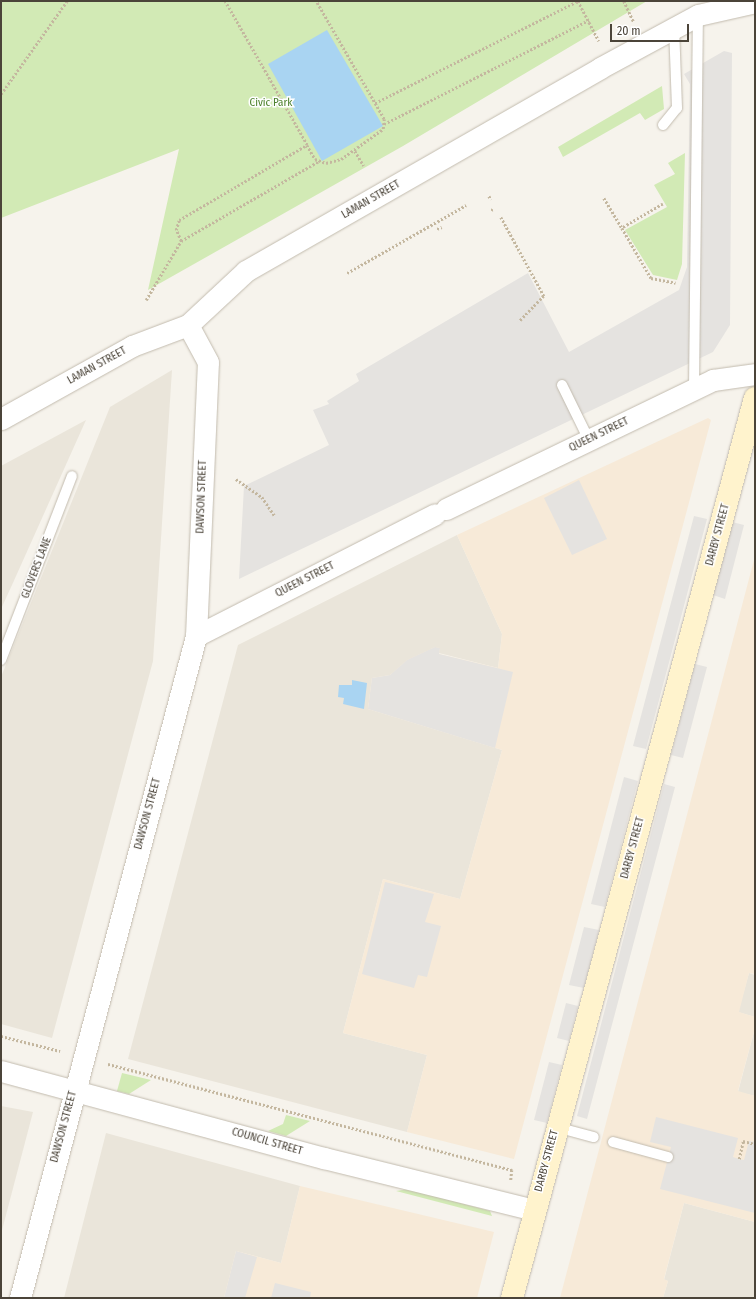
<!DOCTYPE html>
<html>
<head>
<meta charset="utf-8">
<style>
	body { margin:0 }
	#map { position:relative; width:756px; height:1299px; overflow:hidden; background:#f6f3ec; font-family:"Fira Sans Condensed",sans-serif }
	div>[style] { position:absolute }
	.residential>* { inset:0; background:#eae5da }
	.commercial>* { inset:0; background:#f7ead8 }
	.green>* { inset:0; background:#d2eab5 }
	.parking>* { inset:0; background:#e5e3e0 }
	.water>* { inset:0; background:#a9d4f2 }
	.path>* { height:2.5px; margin-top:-1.25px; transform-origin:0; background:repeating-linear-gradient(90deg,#c4b79f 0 2px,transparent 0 4px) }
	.roads { filter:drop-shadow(0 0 1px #c2bbae) drop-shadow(0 0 1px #c2bbae) }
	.lane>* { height:10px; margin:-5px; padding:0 5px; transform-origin:5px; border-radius:5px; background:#fff }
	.street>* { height:21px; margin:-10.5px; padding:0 10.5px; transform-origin:10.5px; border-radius:10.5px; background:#fff }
	.secondary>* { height:22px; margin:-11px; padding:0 11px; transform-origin:11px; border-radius:11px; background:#fff3cd }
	span { translate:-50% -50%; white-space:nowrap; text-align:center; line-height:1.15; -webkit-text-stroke:3px #fff; paint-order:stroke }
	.park-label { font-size:11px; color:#4a7f2a }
	.street-label { font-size:11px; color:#4b4439 }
	.frame { position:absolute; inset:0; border:2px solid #4b4439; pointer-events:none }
	.scale { position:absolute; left:610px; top:24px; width:79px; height:18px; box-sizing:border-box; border:2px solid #4b4439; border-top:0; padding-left:5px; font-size:12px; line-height:14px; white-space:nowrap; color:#4b4439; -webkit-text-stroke:3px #fff; paint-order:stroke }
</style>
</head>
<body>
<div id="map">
	<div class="residential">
		<i style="clip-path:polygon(172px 370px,153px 661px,52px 1038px,1px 1024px,1px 677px,110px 407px)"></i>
		<i style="clip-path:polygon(86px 420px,12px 585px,1px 609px,1px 466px)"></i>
		<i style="clip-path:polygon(457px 535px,502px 634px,498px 668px,439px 653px,406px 663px,390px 675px,372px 678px,368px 709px,502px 750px,460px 899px,383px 879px,343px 1033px,427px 1055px,407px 1132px,128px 1059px,238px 645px)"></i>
		<i style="clip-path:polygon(749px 973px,755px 975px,755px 1017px,738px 1012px)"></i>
		<i style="clip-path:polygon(755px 1028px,755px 1096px,738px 1092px)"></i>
		<i style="clip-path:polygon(1px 1106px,33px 1112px,1px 1234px)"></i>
		<i style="clip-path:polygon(106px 1133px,300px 1186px,281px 1263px,236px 1251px,224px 1298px,64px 1298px)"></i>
		<i style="clip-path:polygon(684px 1203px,755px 1222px,755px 1298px,663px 1298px,668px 1281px,664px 1280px)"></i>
	</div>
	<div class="commercial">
		<i style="clip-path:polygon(708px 418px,711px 420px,514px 1159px,407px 1132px,427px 1055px,343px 1033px,383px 879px,460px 899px,502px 750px,368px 709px,372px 678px,390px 675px,407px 660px,435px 647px,440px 648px,439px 654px,498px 668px,502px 634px,457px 535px)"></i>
		<i style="clip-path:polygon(755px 556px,755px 974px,749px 973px,739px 1012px,755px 1017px,755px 1028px,738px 1091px,755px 1096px,755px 1222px,684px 1203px,664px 1279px,668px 1281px,663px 1298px,560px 1298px)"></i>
		<i style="clip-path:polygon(300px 1186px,494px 1232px,477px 1298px,224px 1298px,236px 1251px,281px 1263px)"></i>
	</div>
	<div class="green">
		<i style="clip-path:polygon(1px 1px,647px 1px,403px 146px,148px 290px,179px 149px,1px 218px)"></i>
		<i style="clip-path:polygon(662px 86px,664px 109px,645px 120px,640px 113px,563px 157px,558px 147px)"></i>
		<i style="clip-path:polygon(685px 153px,682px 264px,677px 280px,653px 275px,625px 230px,667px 207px,654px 185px,675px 174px,668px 163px)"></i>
		<i style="clip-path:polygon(122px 1073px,151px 1080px,129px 1094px,117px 1091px)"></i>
		<i style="clip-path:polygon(286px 1115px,310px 1121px,286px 1136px,268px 1131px,283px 1124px)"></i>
		<i style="clip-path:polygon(409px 1189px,490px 1211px,492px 1216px,396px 1191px)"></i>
	</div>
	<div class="parking">
		<i style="clip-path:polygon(724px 51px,732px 53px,730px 325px,713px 352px,239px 579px,244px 486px,329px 445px,313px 410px,329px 404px,327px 401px,359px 381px,356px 374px,528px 273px,569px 352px,679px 290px,687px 267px,690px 84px,684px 74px)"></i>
		<i style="clip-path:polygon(579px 480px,607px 539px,572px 555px,544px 498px)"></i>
		<i style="clip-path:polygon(694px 516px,707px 519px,646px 749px,633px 746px)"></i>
		<i style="clip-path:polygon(732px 522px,744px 525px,725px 599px,713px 595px)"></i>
		<i style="clip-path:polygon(435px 647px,440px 648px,439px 654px,513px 672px,495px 748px,368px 709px,372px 678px,390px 675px,407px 660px)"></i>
		<i style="clip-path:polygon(695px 664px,707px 667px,683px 758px,671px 755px)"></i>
		<i style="clip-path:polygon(624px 777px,638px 781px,605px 907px,591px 904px)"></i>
		<i style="clip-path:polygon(664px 784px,675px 787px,587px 1119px,577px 1116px)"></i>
		<i style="clip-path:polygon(385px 882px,434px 894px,425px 922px,441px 926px,427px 977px,418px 975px,414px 988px,362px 974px)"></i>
		<i style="clip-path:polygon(584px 927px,599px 930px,584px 988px,569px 985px)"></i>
		<i style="clip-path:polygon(566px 1003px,578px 1006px,569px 1041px,557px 1038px)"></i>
		<i style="clip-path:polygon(549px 1062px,562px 1065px,547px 1123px,534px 1120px)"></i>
		<i style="clip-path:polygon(656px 1117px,738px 1138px,733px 1157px,739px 1159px,744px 1160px,749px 1141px,755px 1142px,755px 1213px,660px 1189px,671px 1147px,650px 1142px)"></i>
		<i style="clip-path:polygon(236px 1251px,257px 1257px,245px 1298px,224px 1298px)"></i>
		<i style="clip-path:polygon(275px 1283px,311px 1292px,310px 1298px,271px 1298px)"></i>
	</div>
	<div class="water">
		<i style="clip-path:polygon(327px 30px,383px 126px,322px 161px,268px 64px)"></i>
		<i style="clip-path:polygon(352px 680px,367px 683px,364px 709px,343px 704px,344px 698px,338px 697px,339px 685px,352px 685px)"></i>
	</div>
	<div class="path">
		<i style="left:578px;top:1px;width:45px;rotate:62.3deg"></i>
		<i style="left:624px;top:1px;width:23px;rotate:65deg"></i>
		<i style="left:1px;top:94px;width:114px;rotate:-54.6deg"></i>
		<i style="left:375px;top:103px;width:227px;rotate:-26.7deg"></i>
		<i style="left:384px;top:124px;width:230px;rotate:-26.9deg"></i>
		<i style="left:307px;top:145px;width:16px;rotate:60deg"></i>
		<i style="left:315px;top:159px;width:12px;rotate:20deg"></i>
		<i style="left:326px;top:163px;width:16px;rotate:-15deg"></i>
		<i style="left:341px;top:159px;width:52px;rotate:-35.5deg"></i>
		<i style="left:383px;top:129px;width:10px;rotate:-84deg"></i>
		<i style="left:384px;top:119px;width:136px;rotate:-120deg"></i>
		<i style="left:355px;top:151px;width:17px;rotate:59deg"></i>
		<i style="left:489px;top:196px;width:4px;rotate:56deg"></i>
		<i style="left:604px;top:198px;width:35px;rotate:59deg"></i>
		<i style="left:663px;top:204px;width:48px;rotate:149.7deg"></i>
		<i style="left:622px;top:228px;width:58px;rotate:59.9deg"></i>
		<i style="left:651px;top:278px;width:25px;rotate:11deg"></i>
		<i style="left:491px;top:210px;width:2px;rotate:-27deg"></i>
		<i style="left:501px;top:217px;width:90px;rotate:61.4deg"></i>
		<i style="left:544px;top:296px;width:36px;rotate:134deg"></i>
		<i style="left:437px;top:229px;width:5px;rotate:-22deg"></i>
		<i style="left:181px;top:241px;width:12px;rotate:-114deg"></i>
		<i style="left:176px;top:230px;width:10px;rotate:-73deg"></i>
		<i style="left:179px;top:220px;width:148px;rotate:-30.4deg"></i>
		<i style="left:307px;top:145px;width:166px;rotate:-119.7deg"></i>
		<i style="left:347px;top:273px;width:137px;rotate:-29.7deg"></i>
		<i style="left:146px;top:300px;width:69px;rotate:-59.3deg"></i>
		<i style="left:181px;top:241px;width:160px;rotate:-30.1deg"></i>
		<i style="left:236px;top:479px;width:32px;rotate:35deg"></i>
		<i style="left:262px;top:497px;width:23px;rotate:56deg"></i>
		<i style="left:1px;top:1036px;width:61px;rotate:14.3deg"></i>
		<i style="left:108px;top:1064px;width:418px;rotate:14.7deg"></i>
		<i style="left:512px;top:1170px;width:10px;rotate:96deg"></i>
		<i style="left:739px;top:1159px;width:18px;rotate:-77deg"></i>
		<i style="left:743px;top:1141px;width:12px;rotate:14deg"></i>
	</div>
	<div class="roads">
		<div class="lane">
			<i style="left:663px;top:125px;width:22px;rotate:-51deg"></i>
			<i style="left:677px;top:108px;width:80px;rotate:-92.1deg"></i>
			<i style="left:562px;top:385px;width:61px;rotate:63.9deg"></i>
			<i style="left:694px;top:389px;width:374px;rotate:-89.4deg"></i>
			<i style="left:1px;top:660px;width:197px;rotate:-68.9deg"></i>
			<i style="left:556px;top:1127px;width:39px;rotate:15deg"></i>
			<i style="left:613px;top:1142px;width:57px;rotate:15.3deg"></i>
		</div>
		<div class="street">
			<i style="left:1px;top:419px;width:150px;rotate:-29.1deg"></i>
			<i style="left:132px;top:346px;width:60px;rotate:-20.6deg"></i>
			<i style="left:188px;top:325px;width:79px;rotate:-43deg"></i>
			<i style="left:246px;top:271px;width:408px;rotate:-29.8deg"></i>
			<i style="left:600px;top:68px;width:111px;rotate:-28.4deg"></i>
			<i style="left:698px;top:15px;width:58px;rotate:-12.8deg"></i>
			<i style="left:446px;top:509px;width:297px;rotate:-25.8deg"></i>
			<i style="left:713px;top:380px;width:42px;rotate:-8.1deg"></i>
			<i style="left:196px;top:636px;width:268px;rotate:-27deg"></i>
			<i style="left:1px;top:1071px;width:335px;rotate:15.1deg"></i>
			<i style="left:324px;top:1158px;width:216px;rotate:13.9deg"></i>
			<i style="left:20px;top:1298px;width:685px;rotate:-75.11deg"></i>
			<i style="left:196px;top:636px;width:274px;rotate:-87.5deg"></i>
			<i style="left:208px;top:362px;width:42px;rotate:-118.4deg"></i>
		</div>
		<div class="secondary">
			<i style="left:512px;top:1298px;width:932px;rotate:-74.89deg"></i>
		</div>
	</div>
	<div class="park-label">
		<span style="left:271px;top:103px">Civic Park</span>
	</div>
	<div class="street-label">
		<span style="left:371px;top:200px;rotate:-30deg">LAMAN STREET</span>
		<span style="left:97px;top:366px;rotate:-29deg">LAMAN STREET</span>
		<span style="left:599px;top:435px;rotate:-26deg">QUEEN STREET</span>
		<span style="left:202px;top:497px;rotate:-88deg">DAWSON STREET</span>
		<span style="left:718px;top:535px;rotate:-75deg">DARBY STREET</span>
		<span style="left:37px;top:568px;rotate:-69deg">GLOVERS LANE</span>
		<span style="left:305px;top:580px;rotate:-27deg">QUEEN STREET</span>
		<span style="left:148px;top:814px;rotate:-75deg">DAWSON STREET</span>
		<span style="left:633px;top:848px;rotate:-75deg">DARBY STREET</span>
		<span style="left:64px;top:1127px;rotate:-75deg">DAWSON STREET</span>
		<span style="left:267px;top:1142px;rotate:16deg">COUNCIL STREET</span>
		<span style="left:547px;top:1161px;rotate:-75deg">DARBY STREET</span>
	</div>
	<div class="frame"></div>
	<div class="scale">20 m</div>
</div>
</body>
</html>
